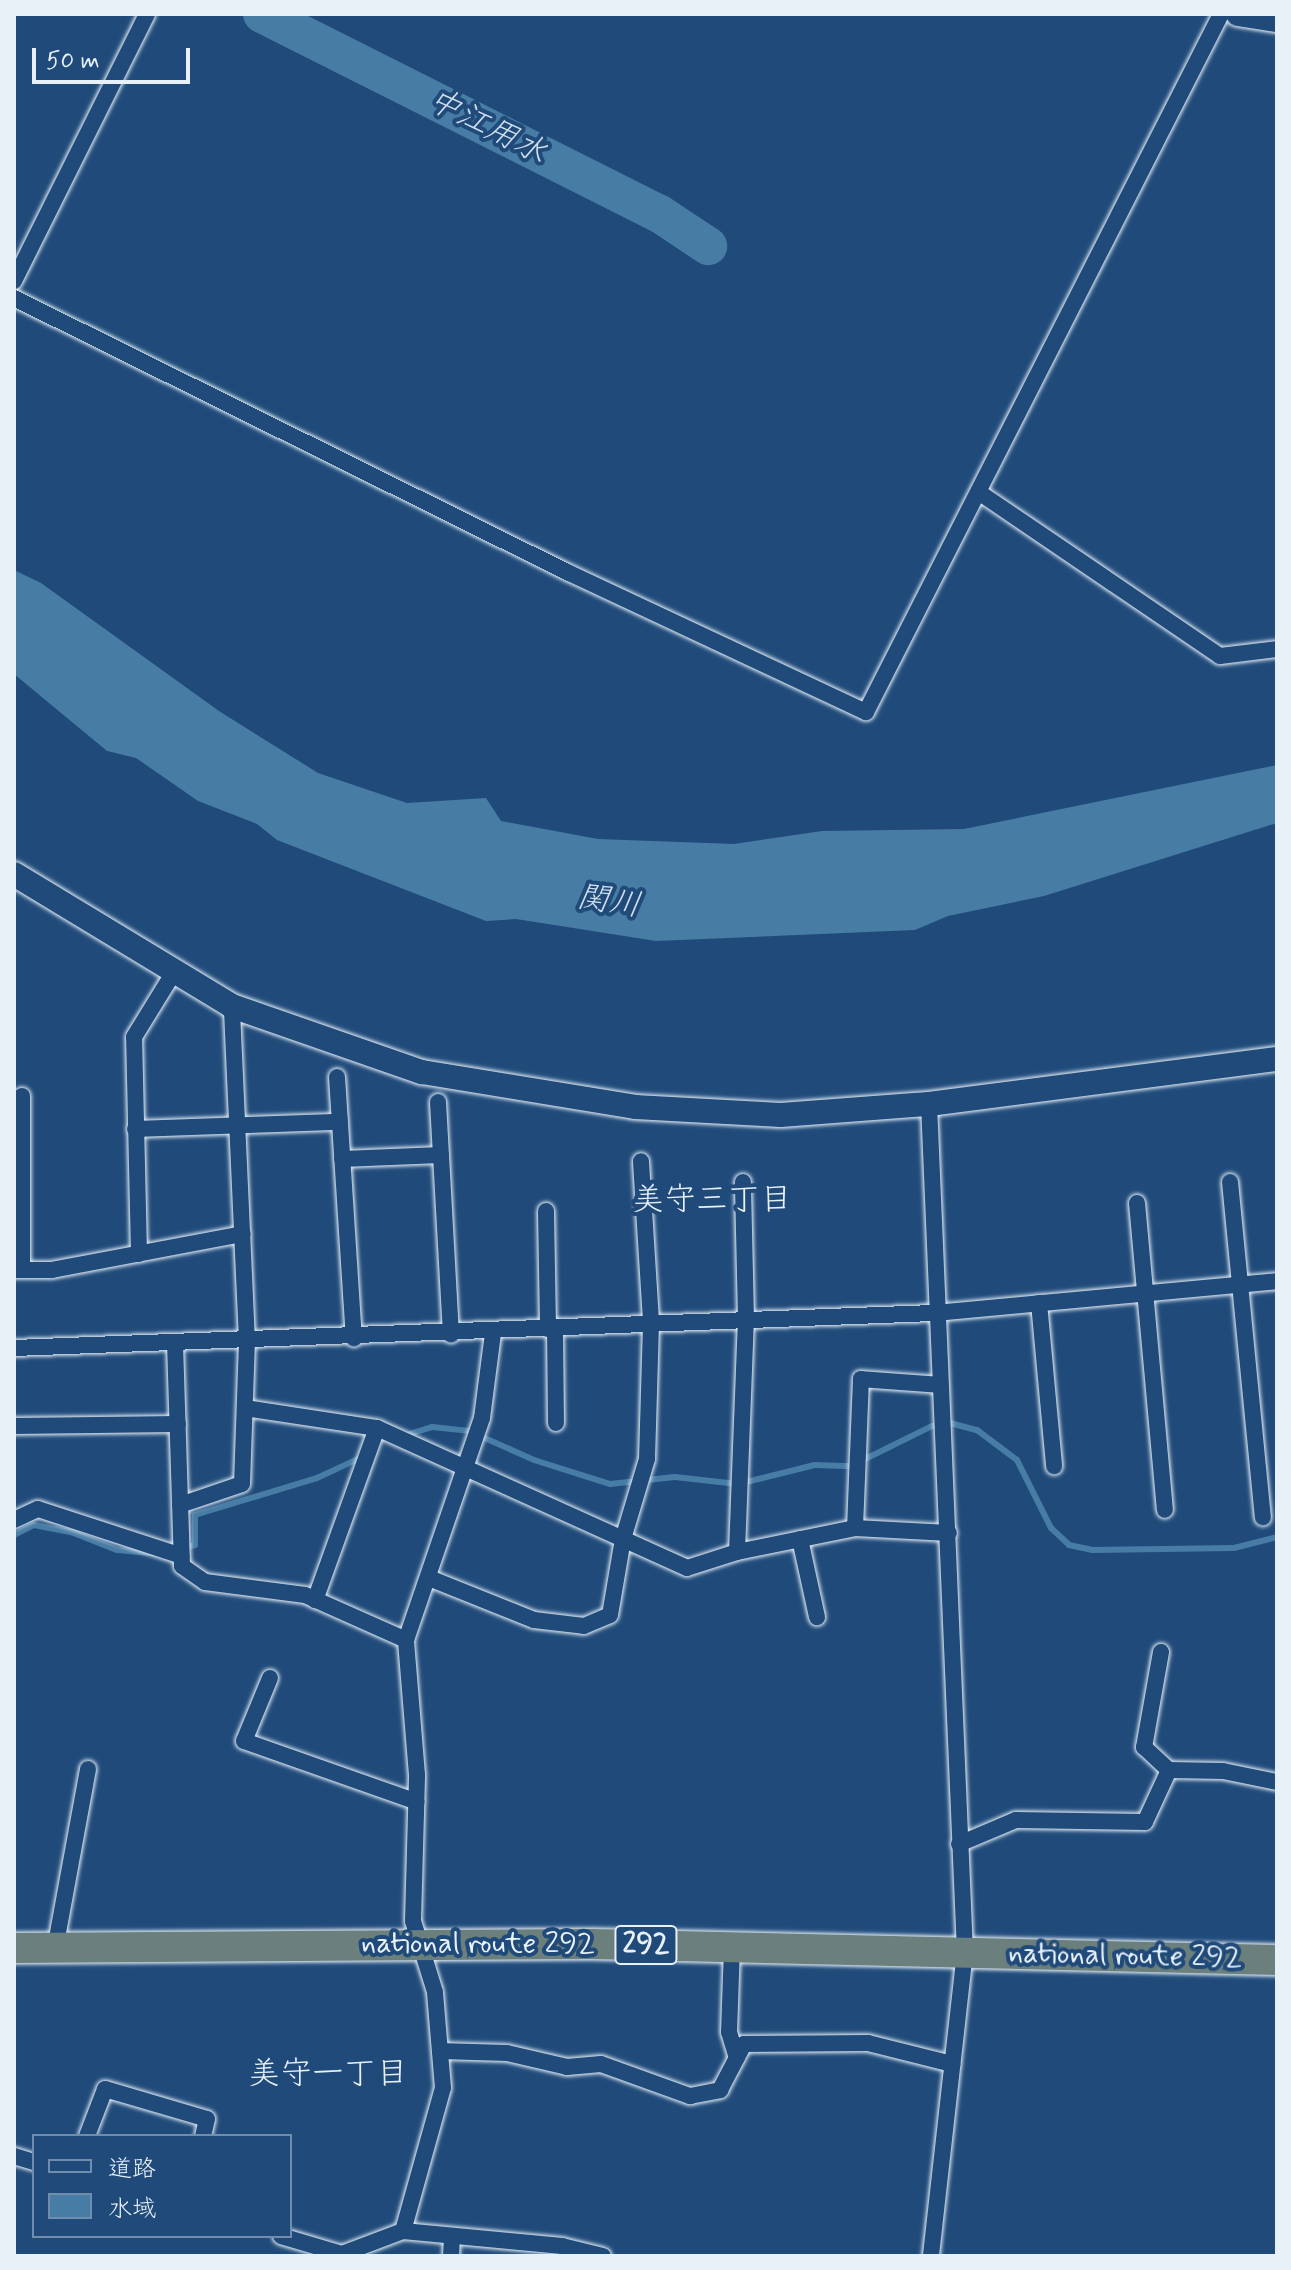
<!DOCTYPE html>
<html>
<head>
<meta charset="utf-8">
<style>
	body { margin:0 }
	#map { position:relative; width:1291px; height:2270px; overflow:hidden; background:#1f4a7a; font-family:Mynerve,"Klee One",sans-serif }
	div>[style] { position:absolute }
	.water>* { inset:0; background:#477ca5 }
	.stream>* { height:6px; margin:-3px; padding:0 3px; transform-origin:3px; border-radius:3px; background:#477ca5 }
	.river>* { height:38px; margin:-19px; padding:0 19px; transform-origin:19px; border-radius:19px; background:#477ca5 }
	.roads { filter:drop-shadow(0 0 2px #e8f1f8) drop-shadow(0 0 2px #e8f1f8) }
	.street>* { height:16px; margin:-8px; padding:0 8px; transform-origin:8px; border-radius:8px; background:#1f4a7a }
	.secondary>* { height:24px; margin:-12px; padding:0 12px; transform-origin:12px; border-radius:12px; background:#1f4a7a }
	.highway>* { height:30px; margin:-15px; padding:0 15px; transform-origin:15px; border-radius:15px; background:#6b7f7c }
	span { translate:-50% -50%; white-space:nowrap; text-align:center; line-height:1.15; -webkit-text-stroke:8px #1f4a7a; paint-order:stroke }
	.shield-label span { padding:2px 6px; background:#1f4a7a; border:2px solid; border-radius:6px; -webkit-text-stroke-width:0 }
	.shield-label { font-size:28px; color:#e8f1f8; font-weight:700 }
	.street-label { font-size:30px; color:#e8f1f8 }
	.water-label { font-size:32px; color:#d0dfec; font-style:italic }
	.neighbourhood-label { font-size:32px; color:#e8f1f8 }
	.frame { position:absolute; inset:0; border:16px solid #e8f1f8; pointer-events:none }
	.legend { position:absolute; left:32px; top:2134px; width:260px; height:104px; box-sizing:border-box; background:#1f4a7a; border:2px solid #6f8dac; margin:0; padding:10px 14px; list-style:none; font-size:24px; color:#e8f1f8 }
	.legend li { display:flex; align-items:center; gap:16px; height:40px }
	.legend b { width:40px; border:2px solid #6f8dac }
	.scale { position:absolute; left:32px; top:48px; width:158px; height:36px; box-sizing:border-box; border:4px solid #e8f1f8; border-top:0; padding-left:10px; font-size:24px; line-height:28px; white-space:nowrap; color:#e8f1f8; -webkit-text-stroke:6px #1f4a7a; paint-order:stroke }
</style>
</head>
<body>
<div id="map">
	<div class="water">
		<i style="clip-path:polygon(14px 570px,41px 583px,219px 711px,318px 773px,407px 803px,486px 798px,501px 821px,598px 839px,734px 844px,822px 831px,964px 829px,1277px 765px,1277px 823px,1044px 896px,948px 916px,915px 930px,656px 941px,516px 919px,486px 921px,277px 840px,257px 824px,198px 801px,136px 758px,107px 751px,14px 674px)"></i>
	</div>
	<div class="stream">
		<i style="left:403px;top:1436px;width:30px;rotate:-17deg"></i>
		<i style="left:432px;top:1427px;width:37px;rotate:6deg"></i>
		<i style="left:469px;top:1431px;width:71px;rotate:24deg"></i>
		<i style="left:534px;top:1460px;width:80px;rotate:17.5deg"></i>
		<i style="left:610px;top:1484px;width:65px;rotate:-6.1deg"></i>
		<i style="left:675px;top:1477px;width:63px;rotate:6.3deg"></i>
		<i style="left:738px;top:1484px;width:79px;rotate:-13.9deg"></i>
		<i style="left:815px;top:1465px;width:36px;rotate:2deg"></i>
		<i style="left:851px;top:1466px;width:90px;rotate:-26.3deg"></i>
		<i style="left:932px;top:1426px;width:18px;rotate:-9deg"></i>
		<i style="left:950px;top:1423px;width:28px;rotate:15deg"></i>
		<i style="left:977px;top:1430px;width:50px;rotate:36.9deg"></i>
		<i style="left:1017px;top:1460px;width:76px;rotate:63.4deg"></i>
		<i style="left:1051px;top:1528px;width:25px;rotate:43deg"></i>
		<i style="left:1069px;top:1545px;width:24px;rotate:12deg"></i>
		<i style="left:1092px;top:1550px;width:142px;rotate:-0.8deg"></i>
		<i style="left:1234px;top:1548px;width:44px;rotate:-14.3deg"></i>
		<i style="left:14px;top:1535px;width:22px;rotate:-27deg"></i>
		<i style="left:34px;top:1525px;width:38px;rotate:11deg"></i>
		<i style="left:71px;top:1532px;width:49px;rotate:21.4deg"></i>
		<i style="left:117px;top:1550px;width:37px;rotate:5deg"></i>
		<i style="left:185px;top:1548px;width:10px;rotate:-17deg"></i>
		<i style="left:195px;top:1545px;width:30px;rotate:-90deg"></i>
		<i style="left:195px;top:1515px;width:127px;rotate:-16.9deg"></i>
		<i style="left:317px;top:1478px;width:50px;rotate:-25deg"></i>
	</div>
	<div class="river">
		<i style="left:262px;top:14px;width:445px;rotate:26.7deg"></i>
		<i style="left:660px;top:214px;width:58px;rotate:33.7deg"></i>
	</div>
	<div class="roads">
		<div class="street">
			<i style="left:14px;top:281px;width:298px;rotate:-63.5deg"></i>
			<i style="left:14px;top:298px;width:619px;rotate:26.36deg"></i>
			<i style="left:569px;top:573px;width:328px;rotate:25.1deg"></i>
			<i style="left:866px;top:712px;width:783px;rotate:-63.04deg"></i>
			<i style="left:980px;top:493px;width:290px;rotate:34.2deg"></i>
			<i style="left:1220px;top:656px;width:57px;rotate:-7deg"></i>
			<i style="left:337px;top:1077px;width:262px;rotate:86.3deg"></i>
			<i style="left:22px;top:1096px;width:174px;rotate:90deg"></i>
			<i style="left:438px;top:1102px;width:233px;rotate:86.8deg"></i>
			<i style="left:929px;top:1104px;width:849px;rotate:87.57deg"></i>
			<i style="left:965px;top:1952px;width:306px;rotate:96.4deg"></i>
			<i style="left:135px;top:1129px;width:205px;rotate:-2deg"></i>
			<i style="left:342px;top:1159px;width:99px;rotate:-2.3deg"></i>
			<i style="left:1230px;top:1182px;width:337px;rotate:84.4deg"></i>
			<i style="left:1137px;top:1203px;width:308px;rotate:84.8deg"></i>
			<i style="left:546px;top:1211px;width:118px;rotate:89deg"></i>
			<i style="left:139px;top:1254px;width:217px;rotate:-91.3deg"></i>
			<i style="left:134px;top:1037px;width:76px;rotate:-58.4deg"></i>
			<i style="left:14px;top:1270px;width:38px"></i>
			<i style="left:52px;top:1270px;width:194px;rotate:-10.7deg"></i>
			<i style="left:1039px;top:1303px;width:164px;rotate:84.7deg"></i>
			<i style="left:555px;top:1328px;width:95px;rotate:89.4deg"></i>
			<i style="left:175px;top:1343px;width:223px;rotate:88.2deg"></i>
			<i style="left:182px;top:1566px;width:28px;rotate:35deg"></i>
			<i style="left:205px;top:1582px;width:101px;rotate:7.4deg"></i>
			<i style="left:305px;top:1595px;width:111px;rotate:24deg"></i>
			<i style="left:14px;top:1348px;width:922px;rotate:-2.18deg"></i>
			<i style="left:935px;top:1313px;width:343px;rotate:-5.3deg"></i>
			<i style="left:245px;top:1408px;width:134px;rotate:8.6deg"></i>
			<i style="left:377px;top:1428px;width:183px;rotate:109.8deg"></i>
			<i style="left:14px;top:1426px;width:164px;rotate:-0.7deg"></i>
			<i style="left:377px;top:1428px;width:340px;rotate:24.3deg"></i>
			<i style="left:687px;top:1568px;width:52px;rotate:-17.7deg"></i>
			<i style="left:737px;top:1552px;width:233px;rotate:-87.8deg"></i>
			<i style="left:746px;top:1319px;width:137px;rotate:-91.3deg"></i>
			<i style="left:180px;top:1505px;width:65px;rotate:-18.7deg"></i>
			<i style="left:242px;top:1484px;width:143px;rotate:-88deg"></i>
			<i style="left:247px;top:1341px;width:335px;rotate:-92.6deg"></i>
			<i style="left:14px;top:1520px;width:26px;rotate:-25deg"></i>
			<i style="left:38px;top:1509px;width:151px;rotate:18.1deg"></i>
			<i style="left:855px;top:1528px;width:149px;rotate:-87.7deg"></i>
			<i style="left:861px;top:1379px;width:79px;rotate:4.3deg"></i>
			<i style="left:800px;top:1539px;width:80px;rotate:77.7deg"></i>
			<i style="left:737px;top:1552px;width:120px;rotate:-11.5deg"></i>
			<i style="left:855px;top:1528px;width:94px;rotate:3deg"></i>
			<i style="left:429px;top:1578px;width:113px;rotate:21.8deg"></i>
			<i style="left:534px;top:1620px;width:50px;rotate:6.8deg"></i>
			<i style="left:584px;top:1626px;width:28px;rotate:-23deg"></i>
			<i style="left:610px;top:1615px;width:77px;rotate:-80.3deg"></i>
			<i style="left:623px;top:1539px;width:84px;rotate:-73.3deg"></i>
			<i style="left:647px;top:1459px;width:138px;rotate:-88.3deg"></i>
			<i style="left:651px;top:1321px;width:160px;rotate:-93.6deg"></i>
			<i style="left:1161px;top:1652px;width:97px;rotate:100.1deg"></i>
			<i style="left:1144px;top:1747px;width:34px;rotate:43deg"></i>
			<i style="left:270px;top:1678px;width:68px;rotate:112.4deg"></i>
			<i style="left:244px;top:1741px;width:183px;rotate:19.4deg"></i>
			<i style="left:959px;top:1844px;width:62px;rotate:-22.8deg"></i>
			<i style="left:1016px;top:1820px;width:129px;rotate:0.9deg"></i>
			<i style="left:1145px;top:1822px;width:57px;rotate:-65.2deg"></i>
			<i style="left:1169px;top:1770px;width:54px;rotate:1.1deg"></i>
			<i style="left:1223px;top:1771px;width:55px;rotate:11.5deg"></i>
			<i style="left:732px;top:1947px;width:85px;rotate:92deg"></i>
			<i style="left:729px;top:2032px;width:27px;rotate:73deg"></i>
			<i style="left:55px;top:1949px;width:183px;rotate:-79.6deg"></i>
			<i style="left:440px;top:2051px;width:67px;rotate:1.7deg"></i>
			<i style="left:507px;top:2053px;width:62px;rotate:13.1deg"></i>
			<i style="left:567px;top:2067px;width:34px;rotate:-5deg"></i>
			<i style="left:601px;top:2064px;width:95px;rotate:19.8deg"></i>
			<i style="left:690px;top:2096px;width:31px;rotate:-11deg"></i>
			<i style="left:720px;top:2090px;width:52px;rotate:-62.4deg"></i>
			<i style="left:744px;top:2044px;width:124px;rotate:-0.5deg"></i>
			<i style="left:868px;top:2043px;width:87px;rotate:14deg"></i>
			<i style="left:87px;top:2136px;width:50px;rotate:-69deg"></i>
			<i style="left:105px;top:2089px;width:106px;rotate:16.4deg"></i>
			<i style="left:207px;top:2119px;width:17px;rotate:103deg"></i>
			<i style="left:14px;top:2156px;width:21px;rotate:17deg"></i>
			<i style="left:403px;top:2231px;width:148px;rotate:-74.4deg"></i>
			<i style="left:443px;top:2088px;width:96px;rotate:-94.8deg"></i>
			<i style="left:435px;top:1992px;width:74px;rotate:-107.2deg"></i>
			<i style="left:413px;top:1921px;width:146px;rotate:-88.4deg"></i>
			<i style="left:417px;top:1775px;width:135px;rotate:-94.7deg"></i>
			<i style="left:406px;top:1640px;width:235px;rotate:-71.1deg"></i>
			<i style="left:482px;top:1418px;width:86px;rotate:-82.6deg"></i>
			<i style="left:281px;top:2236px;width:64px;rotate:16.4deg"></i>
			<i style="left:342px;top:2254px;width:65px;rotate:-20.7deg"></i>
			<i style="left:403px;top:2231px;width:160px;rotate:5.4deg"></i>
			<i style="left:562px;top:2246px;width:42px;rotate:13.7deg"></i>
			<i style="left:451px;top:2256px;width:20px;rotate:-87deg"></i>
		</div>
		<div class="secondary">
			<i style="left:1238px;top:14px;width:39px;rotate:9deg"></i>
			<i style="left:14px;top:874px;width:255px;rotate:31.2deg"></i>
			<i style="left:232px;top:1006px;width:201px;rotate:19.2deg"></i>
			<i style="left:422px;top:1072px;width:216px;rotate:9.3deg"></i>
			<i style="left:635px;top:1107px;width:146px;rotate:3.1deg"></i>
			<i style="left:781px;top:1115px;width:148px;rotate:-4.3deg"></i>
			<i style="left:929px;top:1104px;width:351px;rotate:-7.4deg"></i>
		</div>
		<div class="highway">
			<i style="left:14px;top:1948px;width:578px;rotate:-0.4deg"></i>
			<i style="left:592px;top:1944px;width:685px;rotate:1.34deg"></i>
		</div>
	</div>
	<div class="shield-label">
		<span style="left:646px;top:1945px">292</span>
	</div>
	<div class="street-label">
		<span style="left:478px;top:1944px">national route 292</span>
		<span style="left:1125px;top:1956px;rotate:1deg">national route 292</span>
	</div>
	<div class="water-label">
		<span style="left:487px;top:127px;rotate:27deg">中江用水</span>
		<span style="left:609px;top:902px;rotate:9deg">関川</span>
	</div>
	<div class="neighbourhood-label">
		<span style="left:712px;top:1200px">美守三丁目</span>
		<span style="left:328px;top:2074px">美守一丁目</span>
	</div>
	<div class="frame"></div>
	<ul class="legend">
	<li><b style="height:10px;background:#1f4a7a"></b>道路</li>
	<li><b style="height:22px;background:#477ca5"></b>水域</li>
	</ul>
	<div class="scale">50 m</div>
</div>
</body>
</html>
